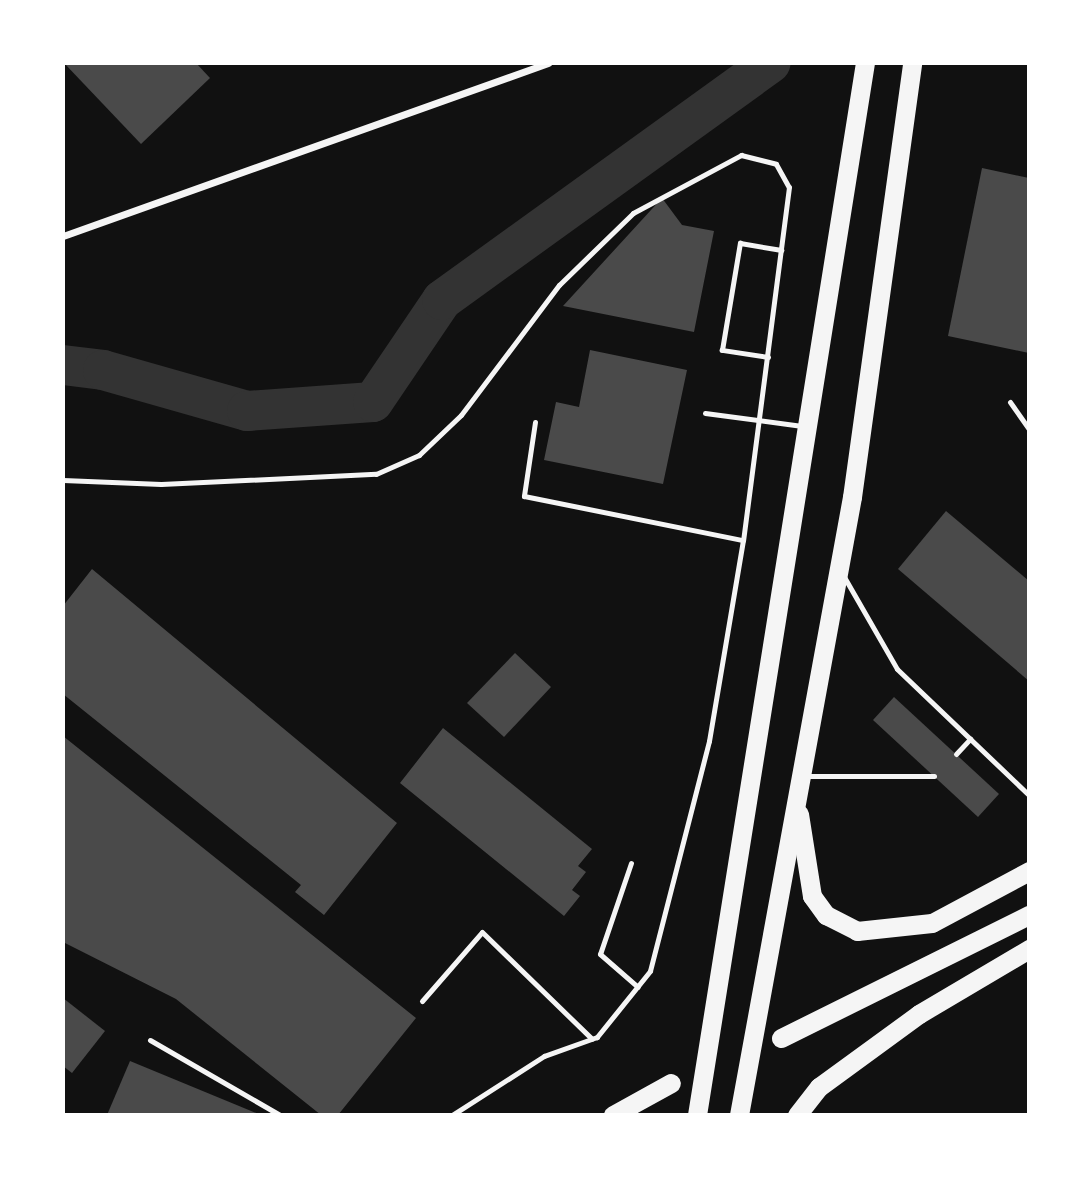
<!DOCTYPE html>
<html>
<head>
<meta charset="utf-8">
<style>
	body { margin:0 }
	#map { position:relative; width:1092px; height:1178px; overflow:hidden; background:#111; font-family:Lato,sans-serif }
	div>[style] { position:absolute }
	.river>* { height:40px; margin:-20px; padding:0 20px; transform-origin:20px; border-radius:20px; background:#333 }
	.building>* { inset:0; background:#4a4a4a }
	.service>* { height:5px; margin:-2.5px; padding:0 2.5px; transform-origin:2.5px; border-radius:2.5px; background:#f5f5f5 }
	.minor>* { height:7px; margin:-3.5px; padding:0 3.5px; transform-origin:3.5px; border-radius:3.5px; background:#f5f5f5 }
	.trunk>* { height:19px; margin:-9.5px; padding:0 9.5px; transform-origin:9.5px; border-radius:9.5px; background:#f5f5f5 }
	span { translate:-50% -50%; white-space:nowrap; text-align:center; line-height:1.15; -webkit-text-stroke:7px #fff; paint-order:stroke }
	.frame { position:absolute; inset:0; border:65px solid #fff; pointer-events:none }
</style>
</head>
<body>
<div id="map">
	<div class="river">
		<i style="left:63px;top:365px;width:40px;rotate:7.1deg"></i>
		<i style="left:103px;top:370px;width:150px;rotate:15.9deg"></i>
		<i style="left:247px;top:411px;width:126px;rotate:-4.1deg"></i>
		<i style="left:373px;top:402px;width:123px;rotate:-55.9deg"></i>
		<i style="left:442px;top:300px;width:405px;rotate:-35.8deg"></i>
	</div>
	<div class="building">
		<i style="clip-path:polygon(64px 63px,196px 63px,210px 78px,141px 144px)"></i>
		<i style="clip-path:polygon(982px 168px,1029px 178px,1029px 353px,948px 336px)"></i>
		<i style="clip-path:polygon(662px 198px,682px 225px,714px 231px,694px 332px,563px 306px)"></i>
		<i style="clip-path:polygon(590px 350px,687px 370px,663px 484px,544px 460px,556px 402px,579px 407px)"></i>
		<i style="clip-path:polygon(946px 511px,1029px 581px,1029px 681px,898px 569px)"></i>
		<i style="clip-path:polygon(92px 569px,397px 823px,324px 915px,295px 892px,301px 885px,63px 694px,63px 606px)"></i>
		<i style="clip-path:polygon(515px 653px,551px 687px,504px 737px,467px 703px)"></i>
		<i style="clip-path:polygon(894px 697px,999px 794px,978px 817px,873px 720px)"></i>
		<i style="clip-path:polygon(443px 728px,592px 849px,578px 866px,586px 872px,572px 890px,580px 896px,564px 916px,400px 783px)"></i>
		<i style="clip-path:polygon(63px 736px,416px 1018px,338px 1115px,321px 1115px,176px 999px,63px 942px)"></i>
		<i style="clip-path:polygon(63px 998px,105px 1031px,72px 1073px,63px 1066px)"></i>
		<i style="clip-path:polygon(130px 1061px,261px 1115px,107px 1115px)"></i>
	</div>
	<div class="service">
		<i style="left:768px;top:357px;width:47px;rotate:-171.3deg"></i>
		<i style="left:722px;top:350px;width:109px;rotate:-80.5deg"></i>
		<i style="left:740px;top:243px;width:42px;rotate:9.7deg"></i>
		<i style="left:1010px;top:402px;width:33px;rotate:55deg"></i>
		<i style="left:705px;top:413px;width:98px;rotate:7.6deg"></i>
		<i style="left:535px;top:422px;width:75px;rotate:98.5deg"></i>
		<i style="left:524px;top:496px;width:223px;rotate:11.4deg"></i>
		<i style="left:63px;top:480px;width:98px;rotate:2.3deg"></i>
		<i style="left:161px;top:484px;width:215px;rotate:-2.7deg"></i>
		<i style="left:376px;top:474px;width:47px;rotate:-23.8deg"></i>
		<i style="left:419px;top:455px;width:58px;rotate:-43.6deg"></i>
		<i style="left:461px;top:415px;width:163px;rotate:-53deg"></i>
		<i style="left:559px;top:285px;width:103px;rotate:-44.2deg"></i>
		<i style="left:633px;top:213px;width:123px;rotate:-28.2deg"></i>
		<i style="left:741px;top:155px;width:36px;rotate:14deg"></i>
		<i style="left:776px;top:164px;width:26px;rotate:61deg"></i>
		<i style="left:789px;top:187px;width:356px;rotate:97.4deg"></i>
		<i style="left:743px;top:540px;width:204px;rotate:99.6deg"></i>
		<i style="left:709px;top:741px;width:237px;rotate:104.4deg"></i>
		<i style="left:650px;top:971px;width:85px;rotate:128.8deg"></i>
		<i style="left:597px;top:1037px;width:56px;rotate:160.3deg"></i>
		<i style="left:544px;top:1056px;width:109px;rotate:147.3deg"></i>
		<i style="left:843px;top:575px;width:108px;rotate:60.1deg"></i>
		<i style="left:897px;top:669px;width:182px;rotate:43.7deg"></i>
		<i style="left:956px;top:754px;width:21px;rotate:-47deg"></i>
		<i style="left:804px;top:776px;width:130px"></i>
		<i style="left:631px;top:863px;width:96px;rotate:108.8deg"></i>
		<i style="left:600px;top:954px;width:50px;rotate:41deg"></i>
		<i style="left:422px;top:1001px;width:91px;rotate:-49deg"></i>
		<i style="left:482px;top:932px;width:153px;rotate:44.2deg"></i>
		<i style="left:150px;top:1040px;width:150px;rotate:30deg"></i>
	</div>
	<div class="minor">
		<i style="left:63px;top:236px;width:515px;rotate:-19.63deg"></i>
	</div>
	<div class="trunk">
		<i style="left:799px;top:814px;width:83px;rotate:81deg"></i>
		<i style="left:812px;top:896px;width:24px;rotate:54deg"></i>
		<i style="left:826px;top:915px;width:35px;rotate:27deg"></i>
		<i style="left:857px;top:931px;width:75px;rotate:-6.1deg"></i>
		<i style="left:932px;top:923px;width:110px;rotate:-28.2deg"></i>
		<i style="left:781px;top:1038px;width:277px;rotate:-26.4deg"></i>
		<i style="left:613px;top:1115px;width:66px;rotate:-28.9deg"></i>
		<i style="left:697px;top:1115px;width:1065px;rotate:-80.93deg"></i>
		<i style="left:739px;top:1115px;width:628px;rotate:-79.64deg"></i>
		<i style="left:852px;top:497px;width:438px;rotate:-82.1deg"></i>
		<i style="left:797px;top:1115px;width:36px;rotate:-52deg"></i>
		<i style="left:819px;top:1087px;width:124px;rotate:-36.1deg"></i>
		<i style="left:919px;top:1014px;width:128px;rotate:-30.6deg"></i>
	</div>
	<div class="frame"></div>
</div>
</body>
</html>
